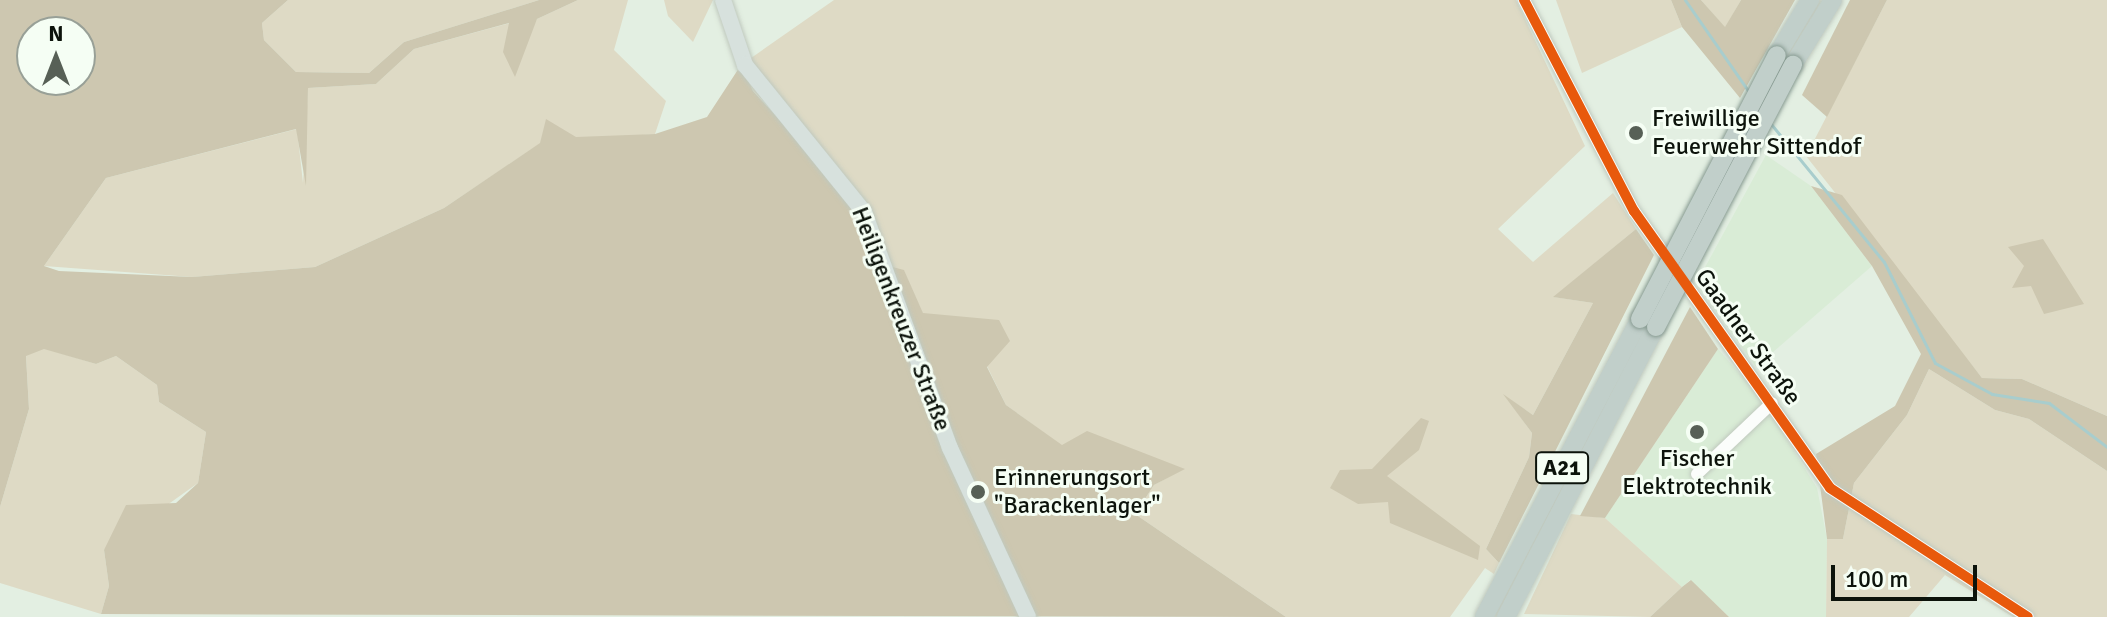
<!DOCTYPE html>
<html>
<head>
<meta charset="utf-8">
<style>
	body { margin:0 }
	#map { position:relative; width:2107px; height:617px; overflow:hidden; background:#e3efe2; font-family:Signika,sans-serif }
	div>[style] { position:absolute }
	.built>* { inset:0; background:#d9ecd6 }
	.green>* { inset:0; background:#dedac5 }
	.forest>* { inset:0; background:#cdc7b0 }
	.stream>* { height:3px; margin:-1.5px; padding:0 1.5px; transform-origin:1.5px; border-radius:1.5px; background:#a8cdcd }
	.roads { filter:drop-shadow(0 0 2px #c0c9be) drop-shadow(0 0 2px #c0c9be) }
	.minor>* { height:12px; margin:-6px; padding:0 6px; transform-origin:6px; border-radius:6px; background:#fbfdfb }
	.major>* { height:16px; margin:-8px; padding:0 8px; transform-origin:8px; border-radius:8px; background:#d7e1dd }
	.highway>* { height:18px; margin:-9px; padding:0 9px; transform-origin:9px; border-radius:9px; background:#c1cfca }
	.bridges { filter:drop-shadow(0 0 2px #879a91) drop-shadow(0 0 2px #879a91) }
	.highway-bridge>* { height:18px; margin:-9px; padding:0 9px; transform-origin:9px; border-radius:9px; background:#c1cfca }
	.cycleway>* { height:10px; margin:-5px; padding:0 5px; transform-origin:5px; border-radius:5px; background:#e8590c }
	.dots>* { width:22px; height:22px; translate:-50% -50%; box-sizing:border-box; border:4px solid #f5fef4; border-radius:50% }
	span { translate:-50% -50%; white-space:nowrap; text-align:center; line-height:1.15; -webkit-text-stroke:6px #f5fef4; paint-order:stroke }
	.shield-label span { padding:2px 6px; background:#f5fef4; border:2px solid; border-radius:6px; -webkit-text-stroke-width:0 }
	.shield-label { font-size:22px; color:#0c130b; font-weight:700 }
	.poi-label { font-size:24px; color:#0c130b }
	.left { translate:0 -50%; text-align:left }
	.street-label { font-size:24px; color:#0c130b }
	.north { position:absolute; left:16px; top:16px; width:80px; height:80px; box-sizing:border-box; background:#f5fef4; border:2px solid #98a097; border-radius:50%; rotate:0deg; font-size:22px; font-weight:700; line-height:32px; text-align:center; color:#0c130b }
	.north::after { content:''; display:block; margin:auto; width:28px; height:36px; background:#576056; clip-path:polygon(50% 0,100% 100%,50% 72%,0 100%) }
	.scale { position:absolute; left:1831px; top:565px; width:146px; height:36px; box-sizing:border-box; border:4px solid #0c130b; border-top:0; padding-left:10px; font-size:24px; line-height:28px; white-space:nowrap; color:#0c130b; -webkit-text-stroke:6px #f5fef4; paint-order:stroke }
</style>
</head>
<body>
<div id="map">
	<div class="built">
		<i style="clip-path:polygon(1766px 155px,1811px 186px,1872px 266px,1756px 367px,1696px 284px)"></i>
		<i style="clip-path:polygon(1718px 349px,1760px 397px,1817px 488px,1827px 539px,1826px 617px,1729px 617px,1690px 580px,1682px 587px,1605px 518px)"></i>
	</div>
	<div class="green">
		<i style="clip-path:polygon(288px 0,539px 0,404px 42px,369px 73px,296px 72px,264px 40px,262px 23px)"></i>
		<i style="clip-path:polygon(578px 0,628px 0,614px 50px,666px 101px,655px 134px,541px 143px,444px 208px,315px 267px,192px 277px,44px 266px,106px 178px,297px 129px,303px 183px,308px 88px,376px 84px,414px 49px,510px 23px,518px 54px,537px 19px)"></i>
		<i style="clip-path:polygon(664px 0,713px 0,693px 42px,668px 16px)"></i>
		<i style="clip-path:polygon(834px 0,1516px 0,1585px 146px,1498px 229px,1533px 262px,1613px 193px,1636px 229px,1554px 297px,1593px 303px,1533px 415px,1506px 397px,1532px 433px,1529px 457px,1486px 549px,1499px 563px,1494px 574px,1485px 568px,1450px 617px,1286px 617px,1135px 514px,1154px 485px,1183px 469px,1062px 446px,1006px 405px,987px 366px,923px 314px,904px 271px,877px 263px,805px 142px,753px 91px,741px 65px)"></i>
		<i style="clip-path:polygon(1556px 0,1671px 0,1682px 27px,1582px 73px)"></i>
		<i style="clip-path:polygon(1701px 0,1741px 0,1725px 28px)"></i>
		<i style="clip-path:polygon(1887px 0,2107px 0,2107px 416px,2022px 379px,1982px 378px,1806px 156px)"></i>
		<i style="clip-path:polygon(44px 348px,96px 364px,116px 356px,157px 385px,159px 402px,206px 432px,198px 483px,104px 550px,109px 586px,101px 614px,0 583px,0 507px,29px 409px,26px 355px)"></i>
		<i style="clip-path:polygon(1929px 369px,1995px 410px,2029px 419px,2107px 471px,2107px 617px,2013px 617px,1945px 575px,1909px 617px,1826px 617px,1827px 539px,1843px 539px,1854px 483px,1907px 415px)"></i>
		<i style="clip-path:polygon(1571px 514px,1605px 518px,1682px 587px,1650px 617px,1524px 614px)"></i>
	</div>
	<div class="forest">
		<i style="clip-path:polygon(evenodd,0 0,288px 0,262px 23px,264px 40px,296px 72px,369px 73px,404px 42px,539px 0,578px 0,537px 19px,515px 77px,503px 52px,509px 23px,414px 49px,376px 84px,308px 88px,306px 186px,296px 129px,106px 178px,44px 266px,59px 271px,192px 277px,315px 267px,444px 208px,540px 143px,546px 119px,576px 137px,655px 134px,707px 117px,741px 65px,753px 91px,847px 193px,877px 263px,904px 270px,923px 313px,999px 320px,1010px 341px,987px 367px,1006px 405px,1062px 445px,1087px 431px,1185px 469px,1154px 485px,1135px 514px,1286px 617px,101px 614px,109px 586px,104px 550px,126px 505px,176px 503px,198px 483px,206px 432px,159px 402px,157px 385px,116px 356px,96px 364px,44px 349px,26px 356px,29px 409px,0 507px,0 0,32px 32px,80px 32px,80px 80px,32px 80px,32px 32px)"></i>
		<i style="clip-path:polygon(1671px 0,1701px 0,1725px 27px,1741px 0,1795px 0,1740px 98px,1682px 27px)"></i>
		<i style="clip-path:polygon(1850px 0,1887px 0,1827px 117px,1802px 95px)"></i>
		<i style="clip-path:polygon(1811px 186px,1842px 195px,1982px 378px,2022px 379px,2107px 416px,2107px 471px,2029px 419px,1995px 410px,1929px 369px,1907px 415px,1854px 483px,1843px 539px,1827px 539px,1816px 454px,1895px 406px,1921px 354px,1872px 266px)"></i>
		<i style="clip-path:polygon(1636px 229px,1654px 255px,1499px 563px,1486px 549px,1529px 457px,1532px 433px,1503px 394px,1533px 415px,1593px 303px,1553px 297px)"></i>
		<i style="clip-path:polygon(2043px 239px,2084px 304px,2044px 314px,2031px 286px,2012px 288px,2024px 266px,2008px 247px)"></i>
		<i style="clip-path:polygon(1690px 307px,1718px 349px,1605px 518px,1580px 516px)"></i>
		<i style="clip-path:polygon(1421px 418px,1429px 421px,1419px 450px,1387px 476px,1480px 546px,1478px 560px,1390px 523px,1388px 502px,1358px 504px,1330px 488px,1340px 470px,1372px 469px)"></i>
		<i style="clip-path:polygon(1691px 580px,1729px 617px,1650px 617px,1682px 587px)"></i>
	</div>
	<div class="stream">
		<i style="left:1685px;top:0;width:112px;rotate:55.2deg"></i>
		<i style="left:1771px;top:124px;width:178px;rotate:50.7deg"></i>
		<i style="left:1884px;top:262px;width:113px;rotate:63.2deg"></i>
		<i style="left:1935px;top:363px;width:65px;rotate:28.5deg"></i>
		<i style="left:1992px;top:394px;width:58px;rotate:9deg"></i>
		<i style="left:2049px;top:403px;width:73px;rotate:37.2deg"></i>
	</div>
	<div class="roads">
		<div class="minor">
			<i style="left:1524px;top:0;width:238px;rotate:62.5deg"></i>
			<i style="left:1634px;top:211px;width:339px;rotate:54.7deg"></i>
			<i style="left:1830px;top:488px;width:236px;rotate:33.1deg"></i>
			<i style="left:1697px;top:474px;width:103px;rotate:-43.4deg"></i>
		</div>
		<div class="major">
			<i style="left:723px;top:0;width:69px;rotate:71.3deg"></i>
			<i style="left:745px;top:65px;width:189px;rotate:51deg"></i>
			<i style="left:864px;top:212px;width:251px;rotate:70deg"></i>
			<i style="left:950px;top:448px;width:186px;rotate:65.2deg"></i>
		</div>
		<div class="highway">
			<i style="left:1777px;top:55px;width:64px;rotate:-59deg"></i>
			<i style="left:1793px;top:65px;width:76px;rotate:-58.4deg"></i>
			<i style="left:1484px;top:617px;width:336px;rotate:-62.4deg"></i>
			<i style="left:1506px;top:617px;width:326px;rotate:-62.7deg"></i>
		</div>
	</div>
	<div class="bridges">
		<div class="highway-bridge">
			<i style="left:1640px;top:319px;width:297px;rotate:-62.6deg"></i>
			<i style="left:1656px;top:327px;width:296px;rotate:-62.4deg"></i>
		</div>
	</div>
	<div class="cycleway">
		<i style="left:1524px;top:0;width:238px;rotate:62.5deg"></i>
		<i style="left:1634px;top:211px;width:339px;rotate:54.7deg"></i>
		<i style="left:1830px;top:488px;width:236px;rotate:33.1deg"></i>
	</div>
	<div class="dots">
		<i style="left:1636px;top:133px;background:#576056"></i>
		<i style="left:1697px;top:432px;background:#576056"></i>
		<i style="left:978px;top:492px;background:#576056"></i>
	</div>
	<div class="shield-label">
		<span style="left:1562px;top:468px">A21</span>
	</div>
	<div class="poi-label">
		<span class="left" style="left:1652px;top:133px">Freiwillige<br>Feuerwehr Sittendof</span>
		<span style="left:1697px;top:473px">Fischer<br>Elektrotechnik</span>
		<span class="left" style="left:994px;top:492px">Erinnerungsort<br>"Barackenlager"</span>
	</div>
	<div class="street-label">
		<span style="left:901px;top:319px;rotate:69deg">Heiligenkreuzer Straße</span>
		<span style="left:1748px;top:337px;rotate:54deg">Gaadner Straße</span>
	</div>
	<div class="north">N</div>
	<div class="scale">100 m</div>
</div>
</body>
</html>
